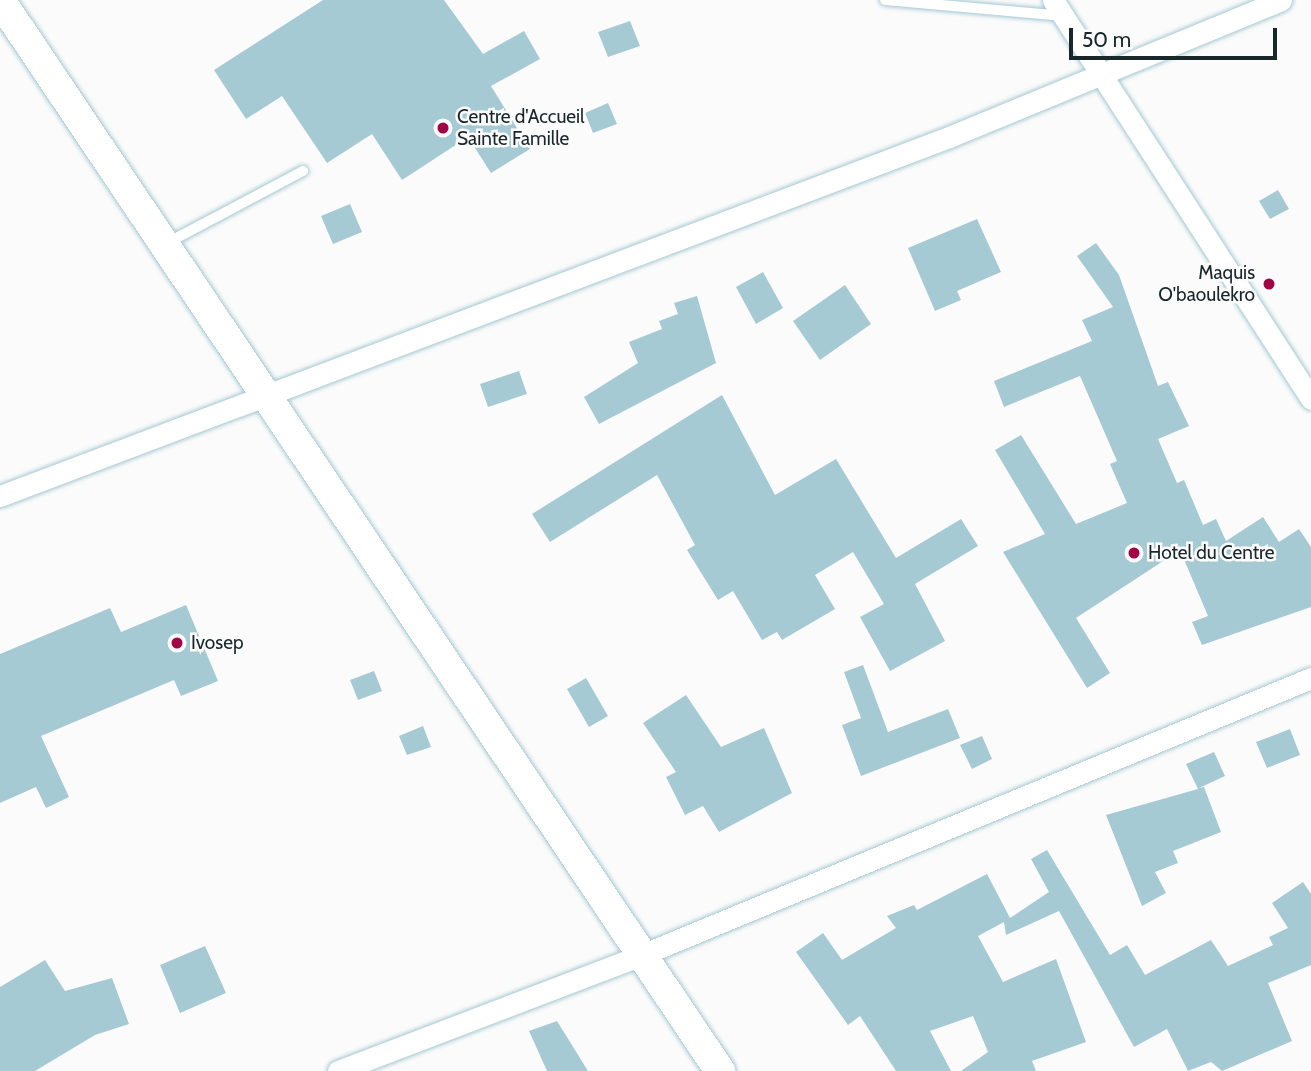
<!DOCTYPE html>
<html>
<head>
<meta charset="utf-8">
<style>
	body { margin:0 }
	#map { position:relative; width:1311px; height:1071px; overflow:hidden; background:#fbfbfb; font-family:Cabin,sans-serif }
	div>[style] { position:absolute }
	.building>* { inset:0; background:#a6cad4 }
	.roads { filter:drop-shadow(0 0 2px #a4c8d2) drop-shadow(0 0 2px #a4c8d2) }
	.lane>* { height:10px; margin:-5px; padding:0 5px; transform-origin:5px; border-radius:5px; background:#fff }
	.street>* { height:21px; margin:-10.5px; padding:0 10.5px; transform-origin:10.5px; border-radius:10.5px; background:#fff }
	.secondary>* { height:30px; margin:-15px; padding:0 15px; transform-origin:15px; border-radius:15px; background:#fff }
	.dots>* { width:19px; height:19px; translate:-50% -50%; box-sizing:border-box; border:4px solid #fbfbfb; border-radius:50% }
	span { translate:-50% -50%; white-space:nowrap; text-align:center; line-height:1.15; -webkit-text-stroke:5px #fbfbfb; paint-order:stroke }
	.poi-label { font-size:19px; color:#19272b }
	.left { translate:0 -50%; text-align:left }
	.right { translate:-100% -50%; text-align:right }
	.scale { position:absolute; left:1069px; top:28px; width:208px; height:32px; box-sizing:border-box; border:4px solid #19272b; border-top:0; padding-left:9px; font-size:21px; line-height:24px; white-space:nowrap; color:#19272b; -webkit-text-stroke:5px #fbfbfb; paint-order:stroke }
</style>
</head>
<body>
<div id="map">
	<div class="building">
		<i style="clip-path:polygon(323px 0,444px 0,483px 54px,524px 31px,540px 59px,491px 86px,530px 149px,491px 173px,468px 137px,402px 180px,372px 134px,327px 163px,282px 96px,246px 119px,214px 70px)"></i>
		<i style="clip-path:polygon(630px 21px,640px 46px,608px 57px,598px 32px)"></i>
		<i style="clip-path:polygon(608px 103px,617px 124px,593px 133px,585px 113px)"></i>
		<i style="clip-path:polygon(1278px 190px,1289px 209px,1270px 219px,1259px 201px)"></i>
		<i style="clip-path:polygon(350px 204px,362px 232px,333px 244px,321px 216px)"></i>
		<i style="clip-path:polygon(977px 219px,1001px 272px,957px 291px,961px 300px,935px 311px,908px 248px)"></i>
		<i style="clip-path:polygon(1096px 243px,1119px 275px,1158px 386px,1168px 382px,1189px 426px,1158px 439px,1177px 483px,1184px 480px,1203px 525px,1216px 519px,1226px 541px,1263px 517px,1279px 542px,1299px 529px,1311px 547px,1311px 607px,1202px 645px,1192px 622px,1208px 616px,1180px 550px,1076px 618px,1110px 673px,1087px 688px,1003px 552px,1045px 534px,995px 450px,1021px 435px,1076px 524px,1127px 503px,1110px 464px,1117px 461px,1080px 376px,1004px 407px,994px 381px,1092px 341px,1082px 320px,1113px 307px,1077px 256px)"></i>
		<i style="clip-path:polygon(763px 272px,783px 308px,756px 324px,736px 287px)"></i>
		<i style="clip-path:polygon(845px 285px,871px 324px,820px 360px,793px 321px)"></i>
		<i style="clip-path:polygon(697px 296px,716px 363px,599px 424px,584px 397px,638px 363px,629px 342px,662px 329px,659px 321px,678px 314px,674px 303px)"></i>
		<i style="clip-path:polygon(519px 371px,527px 394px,488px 407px,480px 384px)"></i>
		<i style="clip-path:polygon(722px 395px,775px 495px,836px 459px,896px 558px,961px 519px,978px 546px,915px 584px,945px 641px,890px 671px,860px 617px,884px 604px,853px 552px,815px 575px,835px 609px,782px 640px,777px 632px,762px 640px,733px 591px,718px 600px,687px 550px,695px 545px,657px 475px,550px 542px,532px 514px)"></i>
		<i style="clip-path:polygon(186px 605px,218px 681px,181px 696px,174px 680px,41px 736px,69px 797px,46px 808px,36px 787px,0 803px,0 654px,110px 608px,121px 632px)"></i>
		<i style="clip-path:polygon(863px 665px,888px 732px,948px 709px,960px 738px,861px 776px,842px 725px,861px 718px,844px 672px)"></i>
		<i style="clip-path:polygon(374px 671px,382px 691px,358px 700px,350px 680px)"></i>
		<i style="clip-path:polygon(586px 678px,608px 716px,589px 727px,567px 689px)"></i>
		<i style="clip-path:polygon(686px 695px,721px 747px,764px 728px,792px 793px,719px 832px,703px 806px,685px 815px,666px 777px,676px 772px,643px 723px)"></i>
		<i style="clip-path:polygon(423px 726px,431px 747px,407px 755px,399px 736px)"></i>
		<i style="clip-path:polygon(1290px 729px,1300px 755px,1267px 768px,1256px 742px)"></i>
		<i style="clip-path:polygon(982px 736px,992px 759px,972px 769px,960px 745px)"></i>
		<i style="clip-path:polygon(1214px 752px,1225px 776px,1199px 788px,1204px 787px,1221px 832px,1173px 851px,1178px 863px,1155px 872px,1166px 893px,1142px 906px,1106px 815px,1198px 789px,1186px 764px)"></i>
		<i style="clip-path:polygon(1047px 850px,1110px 955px,1127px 945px,1145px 975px,1211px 940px,1228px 966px,1273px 945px,1269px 937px,1288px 928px,1272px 903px,1303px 882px,1311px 894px,1311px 965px,1268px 983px,1292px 1041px,1222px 1071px,1211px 1062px,1188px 1071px,1167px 1029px,1134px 1047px,1059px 911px,1006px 935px,1004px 922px,978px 936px,1003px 982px,1056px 959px,1086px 1042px,1032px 1061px,1036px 1071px,961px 1071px,988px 1052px,973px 1016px,930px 1031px,951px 1071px,896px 1071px,860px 1016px,848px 1025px,796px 952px,823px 933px,842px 960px,896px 928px,887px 916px,914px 905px,917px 910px,987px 874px,1010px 918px,1049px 892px,1031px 859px)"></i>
		<i style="clip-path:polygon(205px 946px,226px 993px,180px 1013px,160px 965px)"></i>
		<i style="clip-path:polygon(45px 960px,65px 991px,112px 978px,129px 1024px,95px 1035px,35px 1071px,0 1071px,0 987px)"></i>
		<i style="clip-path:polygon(557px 1021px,588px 1071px,547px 1071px,529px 1031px)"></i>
	</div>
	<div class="roads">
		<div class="lane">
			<i style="left:885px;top:0;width:180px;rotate:5.1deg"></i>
			<i style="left:167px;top:243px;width:154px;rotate:-27.9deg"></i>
		</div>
		<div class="street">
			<i style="left:1053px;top:0;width:475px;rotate:57.1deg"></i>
			<i style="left:0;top:496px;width:1015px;rotate:-20.72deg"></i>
			<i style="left:949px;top:137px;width:359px;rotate:-22.4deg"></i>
			<i style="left:338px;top:1071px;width:328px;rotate:-20.9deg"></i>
			<i style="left:644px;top:954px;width:722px;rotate:-22.48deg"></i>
		</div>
		<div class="secondary">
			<i style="left:0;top:0;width:1291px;rotate:56.09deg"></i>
		</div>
	</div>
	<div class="dots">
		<i style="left:443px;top:128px;background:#a00445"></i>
		<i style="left:1269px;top:284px;background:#a00445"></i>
		<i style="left:1134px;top:553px;background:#a00445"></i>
		<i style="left:177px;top:643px;background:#a00445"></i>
	</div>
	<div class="poi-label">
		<span class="left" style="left:457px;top:128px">Centre d'Accueil<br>Sainte Famille</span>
		<span class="right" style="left:1255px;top:284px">Maquis<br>O'baoulekro</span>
		<span class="left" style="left:1148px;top:553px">Hotel du Centre</span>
		<span class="left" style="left:191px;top:643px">Ivosep</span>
	</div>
	<div class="scale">50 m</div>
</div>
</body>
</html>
